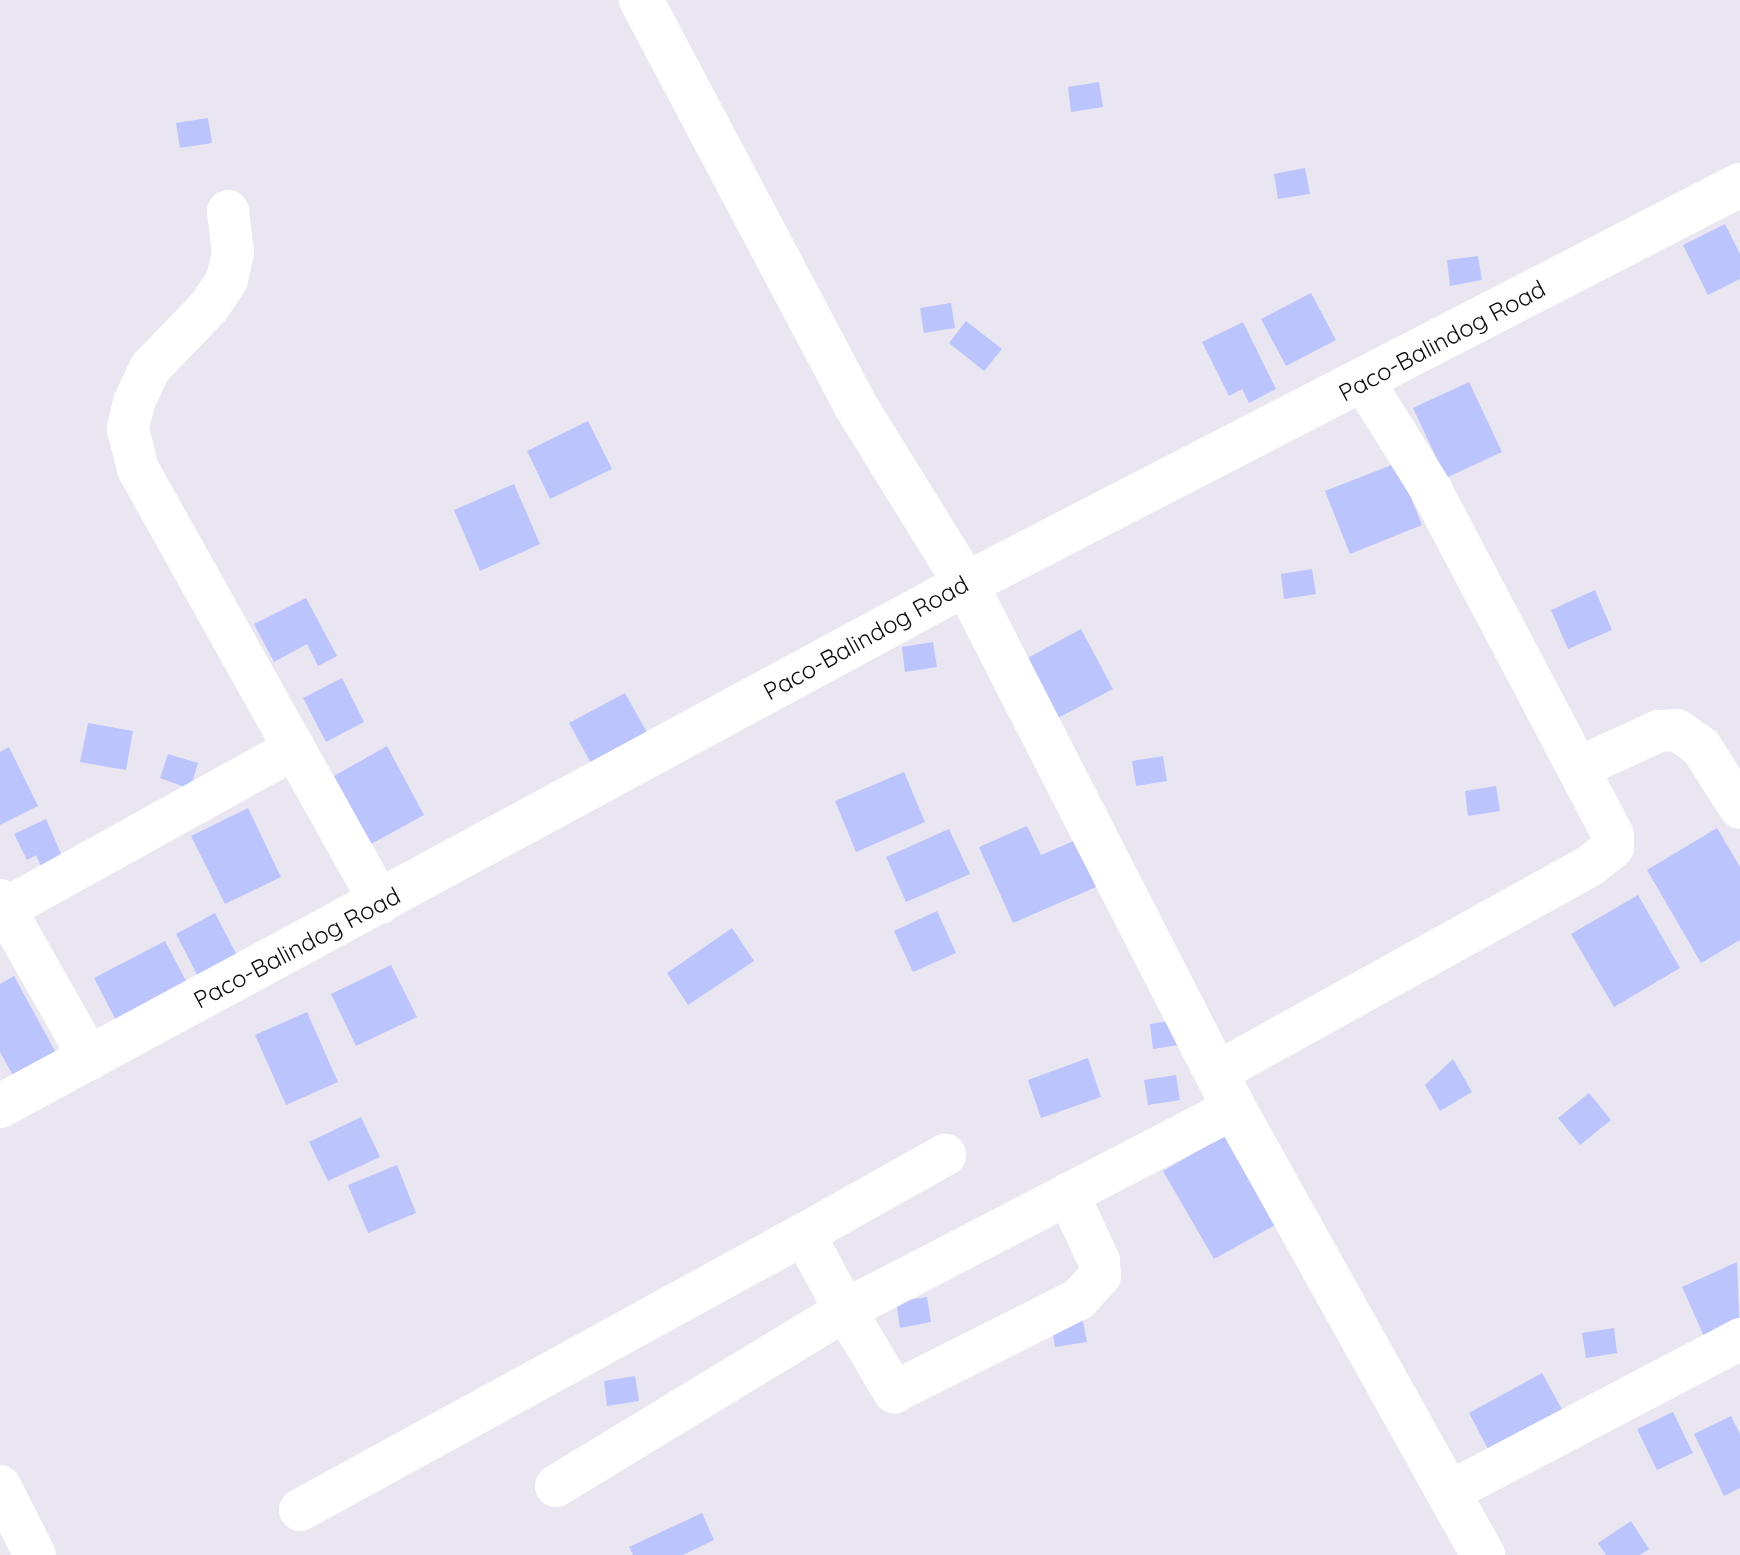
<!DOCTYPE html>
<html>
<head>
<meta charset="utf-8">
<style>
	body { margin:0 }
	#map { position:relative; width:1740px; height:1555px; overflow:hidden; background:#e9e6f1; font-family:Quicksand,sans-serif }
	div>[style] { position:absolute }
	.building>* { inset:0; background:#bbc4fd }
	.street>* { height:42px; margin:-21px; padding:0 21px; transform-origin:21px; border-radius:21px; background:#fff }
	.secondary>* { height:44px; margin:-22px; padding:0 22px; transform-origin:22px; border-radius:22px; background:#fff }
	span { translate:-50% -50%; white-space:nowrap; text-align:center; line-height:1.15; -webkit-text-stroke:8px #fff; paint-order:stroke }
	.street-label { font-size:24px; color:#0c0b0e }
</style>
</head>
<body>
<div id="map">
	<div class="building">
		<i style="clip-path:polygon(1099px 82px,1103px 107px,1071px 112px,1068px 87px)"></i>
		<i style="clip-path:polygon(208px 118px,212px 143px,180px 148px,176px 123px)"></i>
		<i style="clip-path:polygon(1305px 168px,1310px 194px,1278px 199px,1274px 174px)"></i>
		<i style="clip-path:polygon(1725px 224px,1740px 254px,1740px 279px,1708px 295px,1683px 245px)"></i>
		<i style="clip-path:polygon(1478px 256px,1482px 280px,1450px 286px,1447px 260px)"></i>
		<i style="clip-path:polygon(1311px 293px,1336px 340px,1286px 366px,1261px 319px)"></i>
		<i style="clip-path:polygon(951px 303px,955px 328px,924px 333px,920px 308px)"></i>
		<i style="clip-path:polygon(966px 321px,1002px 349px,984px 371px,949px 343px)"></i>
		<i style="clip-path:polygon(1243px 322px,1276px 389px,1249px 403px,1242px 389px,1229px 396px,1202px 342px)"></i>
		<i style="clip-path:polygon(1469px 382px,1502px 452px,1446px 478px,1413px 408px)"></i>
		<i style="clip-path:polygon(588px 421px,612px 469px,550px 499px,527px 451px)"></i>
		<i style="clip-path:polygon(1397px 463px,1422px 525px,1350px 554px,1325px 491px)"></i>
		<i style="clip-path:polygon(514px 484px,540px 544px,480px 571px,454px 510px)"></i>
		<i style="clip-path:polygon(1312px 569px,1316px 594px,1284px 599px,1281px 574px)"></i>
		<i style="clip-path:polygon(1595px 590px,1612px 630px,1568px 649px,1551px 610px)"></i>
		<i style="clip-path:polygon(306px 598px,337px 656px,318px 666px,307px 644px,274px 662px,254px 624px)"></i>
		<i style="clip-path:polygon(1081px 629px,1113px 689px,1056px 719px,1024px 660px)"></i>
		<i style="clip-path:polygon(933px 642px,937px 667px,905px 672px,902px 647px)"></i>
		<i style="clip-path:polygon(342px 678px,364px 722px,326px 742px,303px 698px)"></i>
		<i style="clip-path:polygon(625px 693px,654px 745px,598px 776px,569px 723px)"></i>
		<i style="clip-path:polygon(88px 723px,133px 731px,126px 770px,80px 762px)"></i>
		<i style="clip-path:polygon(387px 746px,424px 815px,371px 844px,334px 776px)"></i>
		<i style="clip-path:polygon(9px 747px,38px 806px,0 825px,0 752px)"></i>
		<i style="clip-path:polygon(168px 754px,198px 763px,190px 789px,160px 778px)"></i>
		<i style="clip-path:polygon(1163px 756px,1167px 781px,1136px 786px,1132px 761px)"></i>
		<i style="clip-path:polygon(904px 772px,925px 822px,856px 852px,835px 801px)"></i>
		<i style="clip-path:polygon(1496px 786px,1500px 811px,1468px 816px,1465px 791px)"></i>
		<i style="clip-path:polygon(248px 808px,281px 877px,225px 904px,191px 836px)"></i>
		<i style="clip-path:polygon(46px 819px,69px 872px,48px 882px,36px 855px,27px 860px,14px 834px)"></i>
		<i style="clip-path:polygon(1027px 826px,1041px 855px,1076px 840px,1096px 887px,1013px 923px,979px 847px)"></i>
		<i style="clip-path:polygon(1717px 828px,1740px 867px,1740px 940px,1701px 963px,1647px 870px)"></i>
		<i style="clip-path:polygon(949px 829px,970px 874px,906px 902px,886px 857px)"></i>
		<i style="clip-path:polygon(1638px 895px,1680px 968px,1614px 1007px,1571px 934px)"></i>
		<i style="clip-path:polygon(937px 911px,956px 953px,913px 972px,894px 931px)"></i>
		<i style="clip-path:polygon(215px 913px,244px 969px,205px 990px,176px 934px)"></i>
		<i style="clip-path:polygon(732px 928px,754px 961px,688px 1005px,667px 973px)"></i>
		<i style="clip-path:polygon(165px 941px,192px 992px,121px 1030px,94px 978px)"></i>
		<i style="clip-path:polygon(391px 965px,417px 1017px,356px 1046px,331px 994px)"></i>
		<i style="clip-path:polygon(14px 976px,56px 1053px,14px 1077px,0 1052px,0 984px)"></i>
		<i style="clip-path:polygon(307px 1012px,338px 1082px,286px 1105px,255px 1035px)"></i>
		<i style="clip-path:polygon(1181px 1019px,1185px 1044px,1153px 1049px,1150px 1024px)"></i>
		<i style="clip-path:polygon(1088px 1058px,1101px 1097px,1041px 1118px,1028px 1080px)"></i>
		<i style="clip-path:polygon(1453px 1059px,1472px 1092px,1440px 1111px,1425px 1085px)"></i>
		<i style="clip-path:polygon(1176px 1075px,1180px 1100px,1148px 1105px,1144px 1080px)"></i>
		<i style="clip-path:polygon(1589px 1093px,1611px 1120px,1580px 1145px,1558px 1118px)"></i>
		<i style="clip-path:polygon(361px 1117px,380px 1157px,328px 1181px,309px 1142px)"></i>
		<i style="clip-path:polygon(1224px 1136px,1275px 1225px,1214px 1259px,1163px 1171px)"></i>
		<i style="clip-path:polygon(397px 1165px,416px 1213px,368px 1233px,348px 1185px)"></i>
		<i style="clip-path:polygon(1737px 1262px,1740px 1336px,1710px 1350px,1682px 1287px)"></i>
		<i style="clip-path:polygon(927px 1297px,931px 1322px,900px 1328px,896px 1302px)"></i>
		<i style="clip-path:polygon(1082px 1317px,1087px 1342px,1055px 1347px,1051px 1322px)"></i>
		<i style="clip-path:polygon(1614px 1328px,1617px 1353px,1586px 1358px,1582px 1333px)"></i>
		<i style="clip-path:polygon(1542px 1373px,1570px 1424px,1496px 1464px,1469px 1413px)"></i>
		<i style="clip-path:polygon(635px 1376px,639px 1401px,607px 1406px,604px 1381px)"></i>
		<i style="clip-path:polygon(1673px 1412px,1693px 1453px,1657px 1470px,1637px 1429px)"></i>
		<i style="clip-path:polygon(1731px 1416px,1740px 1434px,1740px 1488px,1724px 1496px,1694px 1434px)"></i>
		<i style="clip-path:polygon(702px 1513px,714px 1540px,683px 1555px,633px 1555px,629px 1547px)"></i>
		<i style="clip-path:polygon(1631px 1521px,1649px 1549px,1640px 1555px,1606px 1555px,1598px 1543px)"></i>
	</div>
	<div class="street">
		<i style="left:228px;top:211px;width:42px;rotate:83.2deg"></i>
		<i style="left:233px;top:253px;width:28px;rotate:103deg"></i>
		<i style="left:227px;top:280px;width:34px;rotate:124deg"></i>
		<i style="left:208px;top:308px;width:83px;rotate:134deg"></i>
		<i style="left:150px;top:368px;width:38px;rotate:115deg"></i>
		<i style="left:134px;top:402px;width:28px;rotate:103deg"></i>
		<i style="left:128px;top:429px;width:41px;rotate:76deg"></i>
		<i style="left:138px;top:469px;width:497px;rotate:60.8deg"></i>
		<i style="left:1578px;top:768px;width:89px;rotate:-24.6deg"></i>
		<i style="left:1659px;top:731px;width:18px;rotate:-3deg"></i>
		<i style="left:1677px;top:730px;width:29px;rotate:35deg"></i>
		<i style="left:1701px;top:747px;width:72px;rotate:57.4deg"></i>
		<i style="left:0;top:900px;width:183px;rotate:60.5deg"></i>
		<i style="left:5px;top:909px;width:330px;rotate:-29deg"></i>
		<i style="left:1216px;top:1073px;width:429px;rotate:-29deg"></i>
		<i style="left:1591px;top:865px;width:28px;rotate:-39deg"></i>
		<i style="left:1613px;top:847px;width:12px;rotate:-90deg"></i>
		<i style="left:1613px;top:835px;width:389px;rotate:-117.8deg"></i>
		<i style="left:1432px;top:491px;width:128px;rotate:-122deg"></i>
		<i style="left:804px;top:1234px;width:162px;rotate:-29.3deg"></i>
		<i style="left:0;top:1486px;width:77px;rotate:63.1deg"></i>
		<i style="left:556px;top:1486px;width:338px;rotate:-31.3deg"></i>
		<i style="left:845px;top:1310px;width:96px;rotate:59.1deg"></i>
		<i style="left:894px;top:1392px;width:207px;rotate:-26.7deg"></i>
		<i style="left:1079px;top:1299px;width:31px;rotate:-48deg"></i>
		<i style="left:1100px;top:1276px;width:15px;rotate:-94deg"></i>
		<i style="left:1099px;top:1261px;width:74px;rotate:-114.8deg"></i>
		<i style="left:1451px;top:1491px;width:327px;rotate:-27.7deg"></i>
		<i style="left:300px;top:1510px;width:575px;rotate:-28.71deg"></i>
		<i style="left:804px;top:1234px;width:86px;rotate:61.7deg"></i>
		<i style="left:845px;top:1310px;width:438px;rotate:-27.4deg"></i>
	</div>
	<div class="secondary">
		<i style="left:641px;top:0;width:456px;rotate:62.1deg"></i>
		<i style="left:854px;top:403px;width:213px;rotate:58.3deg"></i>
		<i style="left:966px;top:584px;width:589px;rotate:62.91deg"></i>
		<i style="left:1234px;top:1108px;width:512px;rotate:60.88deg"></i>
		<i style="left:0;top:1106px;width:1098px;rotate:-28.39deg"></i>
		<i style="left:966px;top:584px;width:871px;rotate:-27.27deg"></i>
	</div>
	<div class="street-label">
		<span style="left:1442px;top:341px;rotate:-28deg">Paco-Balindog Road</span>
		<span style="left:866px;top:638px;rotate:-29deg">Paco-Balindog Road</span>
		<span style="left:297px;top:948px;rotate:-28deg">Paco-Balindog Road</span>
	</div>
</div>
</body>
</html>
